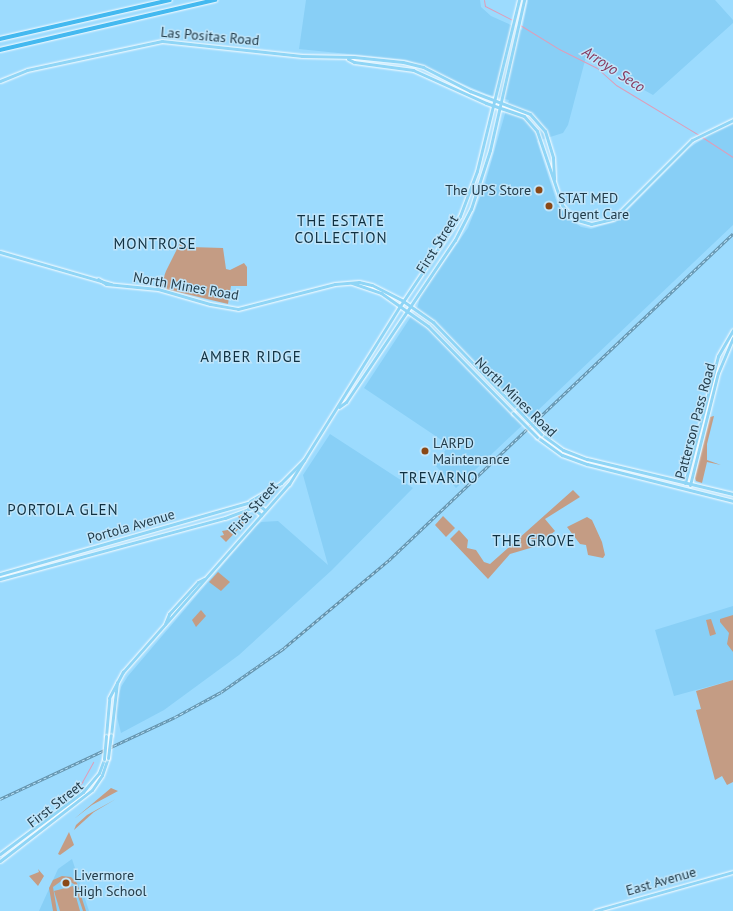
<!DOCTYPE html>
<html>
<head>
<meta charset="utf-8">
<style>
	body { margin:0 }
	#map { position:relative; width:733px; height:911px; overflow:hidden; background:#9cdbfe; font-family:"PT Sans",sans-serif }
	div>[style] { position:absolute }
	.built>* { inset:0; background:#88cff6 }
	.green>* { inset:0; background:#c49c84 }
	.stream>* { height:1px; margin:-0.5px; padding:0 0.5px; transform-origin:0.5px; border-radius:0.5px; background:#df9db8 }
	.roads { filter:drop-shadow(0 0 1px #fff) drop-shadow(0 0 1px #fff) }
	.major>* { height:3px; margin:-1.5px; padding:0 1.5px; transform-origin:1.5px; border-radius:1.5px; background:#8fd5f6 }
	.highway>* { height:3.5px; margin:-1.75px; padding:0 1.75px; transform-origin:1.75px; border-radius:1.75px; background:#44b9f0 }
	.rail>* { height:2.5px; margin-top:-1.25px; transform-origin:0; background:repeating-linear-gradient(90deg,#c0e5fa 0 3px,#6492ab 0 6px); box-sizing:border-box; border-block:1px solid #6492ab }
	.bridges { filter:drop-shadow(0 0 1px #fff) drop-shadow(0 0 1px #fff) }
	.major-bridge>* { height:3px; margin:-1.5px; padding:0 1.5px; transform-origin:1.5px; border-radius:1.5px; background:#8fd5f6 }
	.dots>* { width:11px; height:11px; translate:-50% -50%; box-sizing:border-box; border:2px solid #c0e5fa; border-radius:50% }
	span { translate:-50% -50%; white-space:nowrap; text-align:center; line-height:1.15; -webkit-text-stroke:3px #c0e5fa; paint-order:stroke }
	.street-label { font-size:14px; color:#223c4a }
	.poi-label { font-size:14px; color:#223c4a }
	.right { translate:-100% -50%; text-align:right }
	.left { translate:0 -50%; text-align:left }
	.water-label { font-size:15px; color:#87385d; font-style:italic }
	.neighbourhood-label { font-size:15px; color:#0f3041; letter-spacing:1px }
</style>
</head>
<body>
<div id="map">
	<div class="built">
		<i style="clip-path:polygon(306px 0,480px 0,481px 7px,491px 16px,522px 30px,528px 0,715px 0,733px 20px,733px 23px,653px 95px,605px 68px,587px 53px,568px 125px,563px 133px,537px 141px,557px 203px,567px 217px,581px 227px,591px 229px,617px 221px,689px 148px,709px 135px,733px 124px,733px 225px,456px 488px,435px 465px,449px 445px,364px 388px,418px 306px,420px 296px,468px 228px,484px 187px,509px 100px,486px 94px,407px 60px,299px 49px)"></i>
		<i style="clip-path:polygon(330px 434px,413px 488px,332px 570px,239px 655px,164px 710px,121px 733px,115px 709px,121px 687px,128px 676px,256px 526px,261px 522px,278px 521px,328px 565px,303px 475px)"></i>
		<i style="clip-path:polygon(733px 606px,733px 680px,674px 696px,655px 630px)"></i>
		<i style="clip-path:polygon(72px 859px,89px 911px,39px 911px,58px 869px)"></i>
	</div>
	<div class="green">
		<i style="clip-path:polygon(180px 243px,190px 247px,223px 248px,226px 269px,230px 270px,244px 263px,247px 267px,247px 286px,231px 286px,228px 304px,165px 289px,161px 285px,166px 271px)"></i>
		<i style="clip-path:polygon(714px 416px,707px 444px,707px 460px,721px 465px,707px 462px,702px 483px,696px 481px,695px 478px,710px 417px)"></i>
		<i style="clip-path:polygon(573px 490px,580px 497px,545px 519px,555px 531px,537px 546px,510px 554px,488px 579px,450px 539px,459px 530px,468px 540px,467px 548px,476px 550px,484px 562px,490px 564px)"></i>
		<i style="clip-path:polygon(248px 512px,250px 517px,226px 542px,220px 536px,224px 535px,222px 531px,238px 528px,241px 523px,238px 516px)"></i>
		<i style="clip-path:polygon(443px 516px,455px 528px,446px 537px,435px 525px)"></i>
		<i style="clip-path:polygon(587px 517px,592px 520px,602px 542px,605px 555px,603px 558px,588px 555px,586px 545px,580px 544px,567px 527px)"></i>
		<i style="clip-path:polygon(218px 572px,230px 582px,221px 591px,209px 582px)"></i>
		<i style="clip-path:polygon(201px 610px,206px 616px,196px 627px,192px 620px)"></i>
		<i style="clip-path:polygon(733px 615px,733px 652px,727px 644px,729px 633px,720px 622px,720px 619px)"></i>
		<i style="clip-path:polygon(711px 619px,716px 634px,710px 636px,706px 620px)"></i>
		<i style="clip-path:polygon(733px 680px,733px 782px,727px 785px,722px 776px,715px 780px,696px 710px,701px 709px,696px 691px)"></i>
		<i style="clip-path:polygon(111px 788px,118px 791px,92px 805px,74px 819px)"></i>
		<i style="clip-path:polygon(116px 799px,94px 812px,74px 830px,76px 825px,87px 815px)"></i>
		<i style="clip-path:polygon(69px 832px,74px 845px,60px 855px,58px 854px)"></i>
		<i style="clip-path:polygon(38px 869px,44px 876px,38px 886px,29px 876px,39px 872px)"></i>
		<i style="clip-path:polygon(62px 876px,71px 877px,77px 883px,86px 911px,83px 911px,74px 884px,64px 879px,53px 887px,57px 911px,53px 911px,49px 888px,53px 880px)"></i>
		<i style="clip-path:polygon(73px 886px,80px 911px,60px 911px,54px 891px)"></i>
	</div>
	<div class="stream">
		<i style="left:484px;top:0;width:6px;rotate:81deg"></i>
		<i style="left:485px;top:6px;width:30px;rotate:27deg"></i>
		<i style="left:520px;top:25px;width:46px;rotate:31.6deg"></i>
		<i style="left:559px;top:49px;width:42px;rotate:26.6deg"></i>
		<i style="left:597px;top:68px;width:25px;rotate:42deg"></i>
		<i style="left:616px;top:85px;width:97px;rotate:31.1deg"></i>
		<i style="left:702px;top:137px;width:37px;rotate:33deg"></i>
		<i style="left:56px;top:805px;width:35px;rotate:-41deg"></i>
		<i style="left:82px;top:782px;width:23px;rotate:-61deg"></i>
	</div>
	<div class="roads">
		<div class="major">
			<i style="left:348px;top:59px;width:7px;rotate:27deg"></i>
			<i style="left:354px;top:62px;width:60px;rotate:7.7deg"></i>
			<i style="left:413px;top:70px;width:80px;rotate:24.3deg"></i>
			<i style="left:486px;top:103px;width:40px;rotate:18.9deg"></i>
			<i style="left:524px;top:116px;width:20px;rotate:49deg"></i>
			<i style="left:537px;top:131px;width:78px;rotate:71.3deg"></i>
			<i style="left:562px;top:205px;width:18px;rotate:49deg"></i>
			<i style="left:574px;top:219px;width:18px;rotate:16deg"></i>
			<i style="left:591px;top:224px;width:23px;rotate:-13deg"></i>
			<i style="left:613px;top:219px;width:112px;rotate:-45deg"></i>
			<i style="left:692px;top:140px;width:46px;rotate:-26deg"></i>
			<i style="left:0;top:81px;width:29px;rotate:-22deg"></i>
			<i style="left:27px;top:70px;width:138px;rotate:-12.1deg"></i>
			<i style="left:162px;top:41px;width:141px;rotate:6.1deg"></i>
			<i style="left:302px;top:56px;width:52px;rotate:1.1deg"></i>
			<i style="left:354px;top:57px;width:49px;rotate:5.8deg"></i>
			<i style="left:403px;top:62px;width:21px;rotate:14deg"></i>
			<i style="left:423px;top:67px;width:53px;rotate:27.1deg"></i>
			<i style="left:470px;top:91px;width:64px;rotate:21deg"></i>
			<i style="left:530px;top:114px;width:23px;rotate:49deg"></i>
			<i style="left:545px;top:131px;width:28px;rotate:73deg"></i>
			<i style="left:553px;top:158px;width:21px;rotate:87deg"></i>
			<i style="left:0;top:252px;width:116px;rotate:16.1deg"></i>
			<i style="left:98px;top:279px;width:9px;rotate:32deg"></i>
			<i style="left:106px;top:284px;width:52px;rotate:5.5deg"></i>
			<i style="left:158px;top:289px;width:54px;rotate:16.1deg"></i>
			<i style="left:210px;top:304px;width:28px;rotate:10deg"></i>
			<i style="left:238px;top:309px;width:100px;rotate:-14.5deg"></i>
			<i style="left:335px;top:284px;width:24px;rotate:-5deg"></i>
			<i style="left:359px;top:282px;width:13px;rotate:13deg"></i>
			<i style="left:372px;top:285px;width:35px;rotate:27deg"></i>
			<i style="left:403px;top:301px;width:37px;rotate:35deg"></i>
			<i style="left:433px;top:322px;width:121px;rotate:46deg"></i>
			<i style="left:352px;top:283px;width:31px;rotate:19deg"></i>
			<i style="left:381px;top:293px;width:57px;rotate:35.1deg"></i>
			<i style="left:428px;top:326px;width:122px;rotate:45.7deg"></i>
			<i style="left:339px;top:407px;width:9px;rotate:-36deg"></i>
			<i style="left:346px;top:402px;width:195px;rotate:-56.1deg"></i>
			<i style="left:455px;top:240px;width:35px;rotate:-63deg"></i>
			<i style="left:471px;top:209px;width:62px;rotate:-72.1deg"></i>
			<i style="left:490px;top:150px;width:154px;rotate:-77.2deg"></i>
			<i style="left:541px;top:434px;width:27px;rotate:36deg"></i>
			<i style="left:563px;top:450px;width:26px;rotate:21deg"></i>
			<i style="left:587px;top:459px;width:150px;rotate:13.5deg"></i>
			<i style="left:537px;top:437px;width:31px;rotate:36deg"></i>
			<i style="left:562px;top:455px;width:27px;rotate:20deg"></i>
			<i style="left:587px;top:464px;width:151px;rotate:14.2deg"></i>
			<i style="left:685px;top:483px;width:131px;rotate:-75.4deg"></i>
			<i style="left:718px;top:356px;width:30px;rotate:-60deg"></i>
			<i style="left:690px;top:485px;width:115px;rotate:-76deg"></i>
			<i style="left:718px;top:373px;width:38px;rotate:-67deg"></i>
			<i style="left:250px;top:501px;width:36px;rotate:-30deg"></i>
			<i style="left:281px;top:483px;width:33px;rotate:-45deg"></i>
			<i style="left:0;top:574px;width:261px;rotate:-16deg"></i>
			<i style="left:251px;top:502px;width:5px;rotate:11deg"></i>
			<i style="left:256px;top:503px;width:11px;rotate:38deg"></i>
			<i style="left:0;top:579px;width:233px;rotate:-15.2deg"></i>
			<i style="left:225px;top:518px;width:25px;rotate:-21deg"></i>
			<i style="left:248px;top:509px;width:5px;rotate:-11deg"></i>
			<i style="left:253px;top:508px;width:11px;rotate:41deg"></i>
			<i style="left:165px;top:624px;width:11px;rotate:-68deg"></i>
			<i style="left:169px;top:614px;width:43px;rotate:-47.8deg"></i>
			<i style="left:198px;top:582px;width:7px;rotate:-27deg"></i>
			<i style="left:111px;top:735px;width:53px;rotate:-83.5deg"></i>
			<i style="left:106px;top:736px;width:38px;rotate:-85deg"></i>
			<i style="left:109px;top:698px;width:30px;rotate:-62deg"></i>
			<i style="left:123px;top:672px;width:251px;rotate:-48.6deg"></i>
			<i style="left:289px;top:484px;width:210px;rotate:-58.1deg"></i>
			<i style="left:400px;top:306px;width:108px;rotate:-56.3deg"></i>
			<i style="left:460px;top:216px;width:48px;rotate:-69.3deg"></i>
			<i style="left:477px;top:171px;width:176px;rotate:-76.2deg"></i>
			<i style="left:0;top:854px;width:104px;rotate:-36.8deg"></i>
			<i style="left:83px;top:792px;width:25px;rotate:-50deg"></i>
			<i style="left:99px;top:773px;width:15px;rotate:-70deg"></i>
			<i style="left:0;top:861px;width:116px;rotate:-37.7deg"></i>
			<i style="left:92px;top:790px;width:18px;rotate:-56deg"></i>
			<i style="left:102px;top:775px;width:18px;rotate:-71deg"></i>
			<i style="left:595px;top:911px;width:143px;rotate:-15.8deg"></i>
		</div>
		<div class="highway">
			<i style="left:0;top:39px;width:174px;rotate:-12.9deg"></i>
			<i style="left:0;top:50px;width:221px;rotate:-13.1deg"></i>
		</div>
	</div>
	<div class="rail">
		<i style="left:0;top:799px;width:193px;rotate:-25.1deg"></i>
		<i style="left:175px;top:717px;width:52px;rotate:-28.5deg"></i>
		<i style="left:221px;top:692px;width:77px;rotate:-34.9deg"></i>
		<i style="left:284px;top:648px;width:137px;rotate:-40deg"></i>
		<i style="left:389px;top:560px;width:474px;rotate:-43.5deg"></i>
	</div>
	<div class="bridges">
		<div class="major-bridge">
			<i style="left:517px;top:409px;width:35px;rotate:46deg"></i>
			<i style="left:513px;top:413px;width:34px;rotate:45deg"></i>
			<i style="left:108px;top:758px;width:23px;rotate:-83deg"></i>
			<i style="left:104px;top:759px;width:23px;rotate:-85deg"></i>
		</div>
	</div>
	<div class="dots">
		<i style="left:539px;top:190px;background:#8a4816"></i>
		<i style="left:549px;top:206px;background:#8a4816"></i>
		<i style="left:425px;top:451px;background:#8a4816"></i>
		<i style="left:66px;top:883px;background:#8a4816"></i>
	</div>
	<div class="street-label">
		<span style="left:210px;top:36px;rotate:5deg">Las Positas Road</span>
		<span style="left:437px;top:244px;rotate:-58deg">First Street</span>
		<span style="left:186px;top:286px;rotate:10deg">North Mines Road</span>
		<span style="left:516px;top:397px;rotate:44deg">North Mines Road</span>
		<span style="left:695px;top:421px;rotate:-75deg">Patterson Pass Road</span>
		<span style="left:253px;top:508px;rotate:-48deg">First Street</span>
		<span style="left:131px;top:526px;rotate:-16deg">Portola Avenue</span>
		<span style="left:55px;top:804px;rotate:-38deg">First Street</span>
		<span style="left:661px;top:881px;rotate:-16deg">East Avenue</span>
	</div>
	<div class="poi-label">
		<span class="right" style="left:531px;top:190px">The UPS Store</span>
		<span class="left" style="left:558px;top:206px">STAT MED<br>Urgent Care</span>
		<span class="left" style="left:433px;top:451px">LARPD<br>Maintenance</span>
		<span class="left" style="left:74px;top:883px">Livermore<br>High School</span>
	</div>
	<div class="water-label">
		<span style="left:614px;top:69px;rotate:33deg">Arroyo Seco</span>
	</div>
	<div class="neighbourhood-label">
		<span style="left:341px;top:229px">THE ESTATE<br>COLLECTION</span>
		<span style="left:155px;top:244px">MONTROSE</span>
		<span style="left:251px;top:357px">AMBER RIDGE</span>
		<span style="left:439px;top:478px">TREVARNO</span>
		<span style="left:63px;top:510px">PORTOLA GLEN</span>
		<span style="left:534px;top:541px">THE GROVE</span>
	</div>
</div>
</body>
</html>
